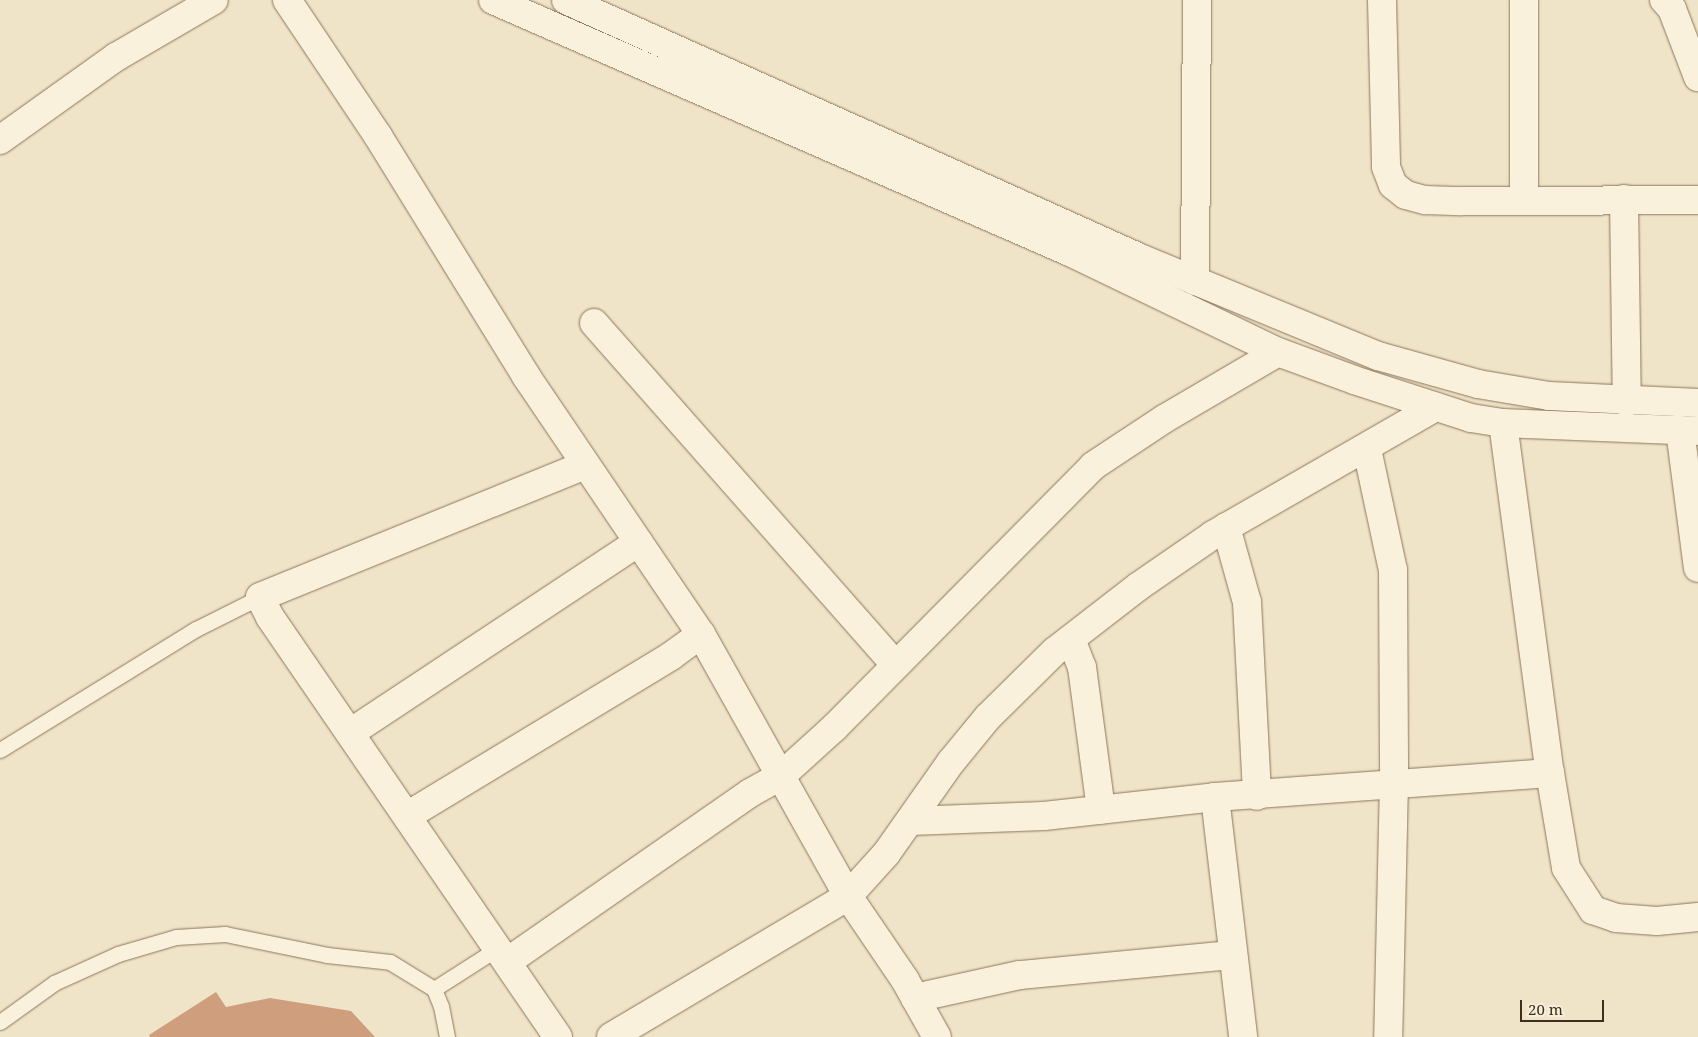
<!DOCTYPE html>
<html>
<head>
<meta charset="utf-8">
<style>
	body { margin:0 }
	#map { position:relative; width:1698px; height:1037px; overflow:hidden; background:#f0e4c8; font-family:"Noto Serif",serif }
	div>[style] { position:absolute }
	.building>* { inset:0; background:#cf9f7d }
	.roads { filter:drop-shadow(0 0 1px #8d765c) drop-shadow(0 0 1px #8d765c) }
	.lane>* { height:15px; margin:-7.5px; padding:0 7.5px; transform-origin:7.5px; border-radius:7.5px; background:#faf1dc }
	.street>* { height:28px; margin:-14px; padding:0 14px; transform-origin:14px; border-radius:14px; background:#faf1dc }
	.secondary>* { height:28px; margin:-14px; padding:0 14px; transform-origin:14px; border-radius:14px; background:#faf1dc }
	span { translate:-50% -50%; white-space:nowrap; text-align:center; line-height:1.15; -webkit-text-stroke:4px #f7eed8; paint-order:stroke }
	.scale { position:absolute; left:1520px; top:1000px; width:84px; height:22px; box-sizing:border-box; border:2px solid #3d2e20; border-top:0; padding-left:6px; font-size:15px; line-height:18px; white-space:nowrap; color:#3d2e20; -webkit-text-stroke:4px #f7eed8; paint-order:stroke }
</style>
</head>
<body>
<div id="map">
	<div class="building">
		<i style="clip-path:polygon(216px 992px,226px 1007px,270px 998px,351px 1011px,375px 1037px,150px 1037px,149px 1035px)"></i>
	</div>
	<div class="roads">
		<div class="lane">
			<i style="left:0;top:750px;width:230px;rotate:-31.7deg"></i>
			<i style="left:196px;top:629px;width:72px;rotate:-26.6deg"></i>
			<i style="left:434px;top:989px;width:76px;rotate:-32.6deg"></i>
			<i style="left:0;top:1022px;width:67px;rotate:-35.8deg"></i>
			<i style="left:54px;top:983px;width:70px;rotate:-24.4deg"></i>
			<i style="left:118px;top:954px;width:60px;rotate:-16.3deg"></i>
			<i style="left:176px;top:937px;width:49px;rotate:-3.5deg"></i>
			<i style="left:225px;top:934px;width:104px;rotate:11.6deg"></i>
			<i style="left:327px;top:955px;width:63px;rotate:6.3deg"></i>
			<i style="left:390px;top:962px;width:52px;rotate:31.5deg"></i>
			<i style="left:434px;top:989px;width:18px;rotate:68deg"></i>
			<i style="left:441px;top:1006px;width:32px;rotate:79deg"></i>
		</div>
		<div class="street">
			<i style="left:287px;top:0;width:164px;rotate:56.2deg"></i>
			<i style="left:378px;top:136px;width:282px;rotate:58.3deg"></i>
			<i style="left:526px;top:376px;width:312px;rotate:55.9deg"></i>
			<i style="left:701px;top:634px;width:300px;rotate:60.7deg"></i>
			<i style="left:848px;top:896px;width:102px;rotate:55.8deg"></i>
			<i style="left:905px;top:980px;width:65px;rotate:60.7deg"></i>
			<i style="left:1382px;top:0;width:167px;rotate:88.6deg"></i>
			<i style="left:1386px;top:167px;width:19px;rotate:69deg"></i>
			<i style="left:1393px;top:185px;width:16px;rotate:38deg"></i>
			<i style="left:1406px;top:195px;width:20px;rotate:15deg"></i>
			<i style="left:1425px;top:200px;width:36px;rotate:2deg"></i>
			<i style="left:1461px;top:201px;width:237px;rotate:-0.2deg"></i>
			<i style="left:1524px;top:0;width:200px;rotate:90deg"></i>
			<i style="left:1664px;top:0;width:12px;rotate:48deg"></i>
			<i style="left:1672px;top:9px;width:73px;rotate:69.1deg"></i>
			<i style="left:0;top:140px;width:143px;rotate:-35.6deg"></i>
			<i style="left:116px;top:57px;width:113px;rotate:-30.2deg"></i>
			<i style="left:1624px;top:199px;width:203px;rotate:89.2deg"></i>
			<i style="left:1195px;top:281px;width:281px;rotate:-89.6deg"></i>
			<i style="left:594px;top:323px;width:456px;rotate:48.6deg"></i>
			<i style="left:1503px;top:423px;width:353px;rotate:82.4deg"></i>
			<i style="left:1550px;top:773px;width:96px;rotate:80.4deg"></i>
			<i style="left:1566px;top:868px;width:50px;rotate:57.3deg"></i>
			<i style="left:1593px;top:910px;width:24px;rotate:19deg"></i>
			<i style="left:1616px;top:918px;width:41px;rotate:4.2deg"></i>
			<i style="left:1657px;top:921px;width:41px;rotate:-5.6deg"></i>
			<i style="left:1680px;top:430px;width:139px;rotate:82.6deg"></i>
			<i style="left:1367px;top:449px;width:124px;rotate:77.9deg"></i>
			<i style="left:1393px;top:570px;width:212px;rotate:89.7deg"></i>
			<i style="left:1394px;top:782px;width:255px;rotate:91.3deg"></i>
			<i style="left:1226px;top:527px;width:78px;rotate:74.4deg"></i>
			<i style="left:1247px;top:602px;width:194px;rotate:87deg"></i>
			<i style="left:1071px;top:639px;width:30px;rotate:69deg"></i>
			<i style="left:1082px;top:667px;width:144px;rotate:82.4deg"></i>
			<i style="left:350px;top:733px;width:346px;rotate:-33.5deg"></i>
			<i style="left:1215px;top:797px;width:242px;rotate:83.3deg"></i>
			<i style="left:407px;top:816px;width:309px;rotate:-31.2deg"></i>
			<i style="left:671px;top:656px;width:37px;rotate:-36deg"></i>
			<i style="left:910px;top:821px;width:134px;rotate:-2.1deg"></i>
			<i style="left:1044px;top:816px;width:172px;rotate:-6.3deg"></i>
			<i style="left:1215px;top:797px;width:336px;rotate:-4.1deg"></i>
			<i style="left:507px;top:962px;width:296px;rotate:-34.8deg"></i>
			<i style="left:750px;top:793px;width:35px;rotate:-29deg"></i>
			<i style="left:781px;top:776px;width:72px;rotate:-42.2deg"></i>
			<i style="left:834px;top:728px;width:368px;rotate:-45.3deg"></i>
			<i style="left:1093px;top:466px;width:85px;rotate:-33.5deg"></i>
			<i style="left:1164px;top:419px;width:132px;rotate:-30.4deg"></i>
			<i style="left:915px;top:998px;width:107px;rotate:-12.4deg"></i>
			<i style="left:1020px;top:975px;width:214px;rotate:-5.4deg"></i>
			<i style="left:558px;top:1037px;width:509px;rotate:-124.44deg"></i>
			<i style="left:270px;top:617px;width:22px;rotate:-117deg"></i>
			<i style="left:260px;top:597px;width:351px;rotate:-22.1deg"></i>
			<i style="left:611px;top:1037px;width:276px;rotate:-30.7deg"></i>
			<i style="left:848px;top:896px;width:57px;rotate:-47.9deg"></i>
			<i style="left:886px;top:854px;width:113px;rotate:-54.8deg"></i>
			<i style="left:951px;top:762px;width:58px;rotate:-50.6deg"></i>
			<i style="left:988px;top:717px;width:94px;rotate:-44.6deg"></i>
			<i style="left:1055px;top:651px;width:106px;rotate:-37.7deg"></i>
			<i style="left:1139px;top:586px;width:90px;rotate:-34.6deg"></i>
			<i style="left:1213px;top:535px;width:257px;rotate:-29.9deg"></i>
		</div>
		<div class="secondary">
			<i style="left:493px;top:0;width:632px;rotate:23.6deg"></i>
			<i style="left:1072px;top:253px;width:229px;rotate:25.7deg"></i>
			<i style="left:1278px;top:352px;width:81px;rotate:20.2deg"></i>
			<i style="left:1354px;top:380px;width:123px;rotate:18deg"></i>
			<i style="left:1471px;top:418px;width:32px;rotate:9deg"></i>
			<i style="left:1503px;top:423px;width:195px;rotate:2.3deg"></i>
			<i style="left:566px;top:0;width:629px;rotate:24.2deg"></i>
			<i style="left:1140px;top:258px;width:257px;rotate:22.4deg"></i>
			<i style="left:1378px;top:356px;width:104px;rotate:15.6deg"></i>
			<i style="left:1478px;top:384px;width:72px;rotate:9.6deg"></i>
			<i style="left:1549px;top:396px;width:149px;rotate:2.7deg"></i>
		</div>
	</div>
	<div class="scale">20 m</div>
</div>
</body>
</html>
